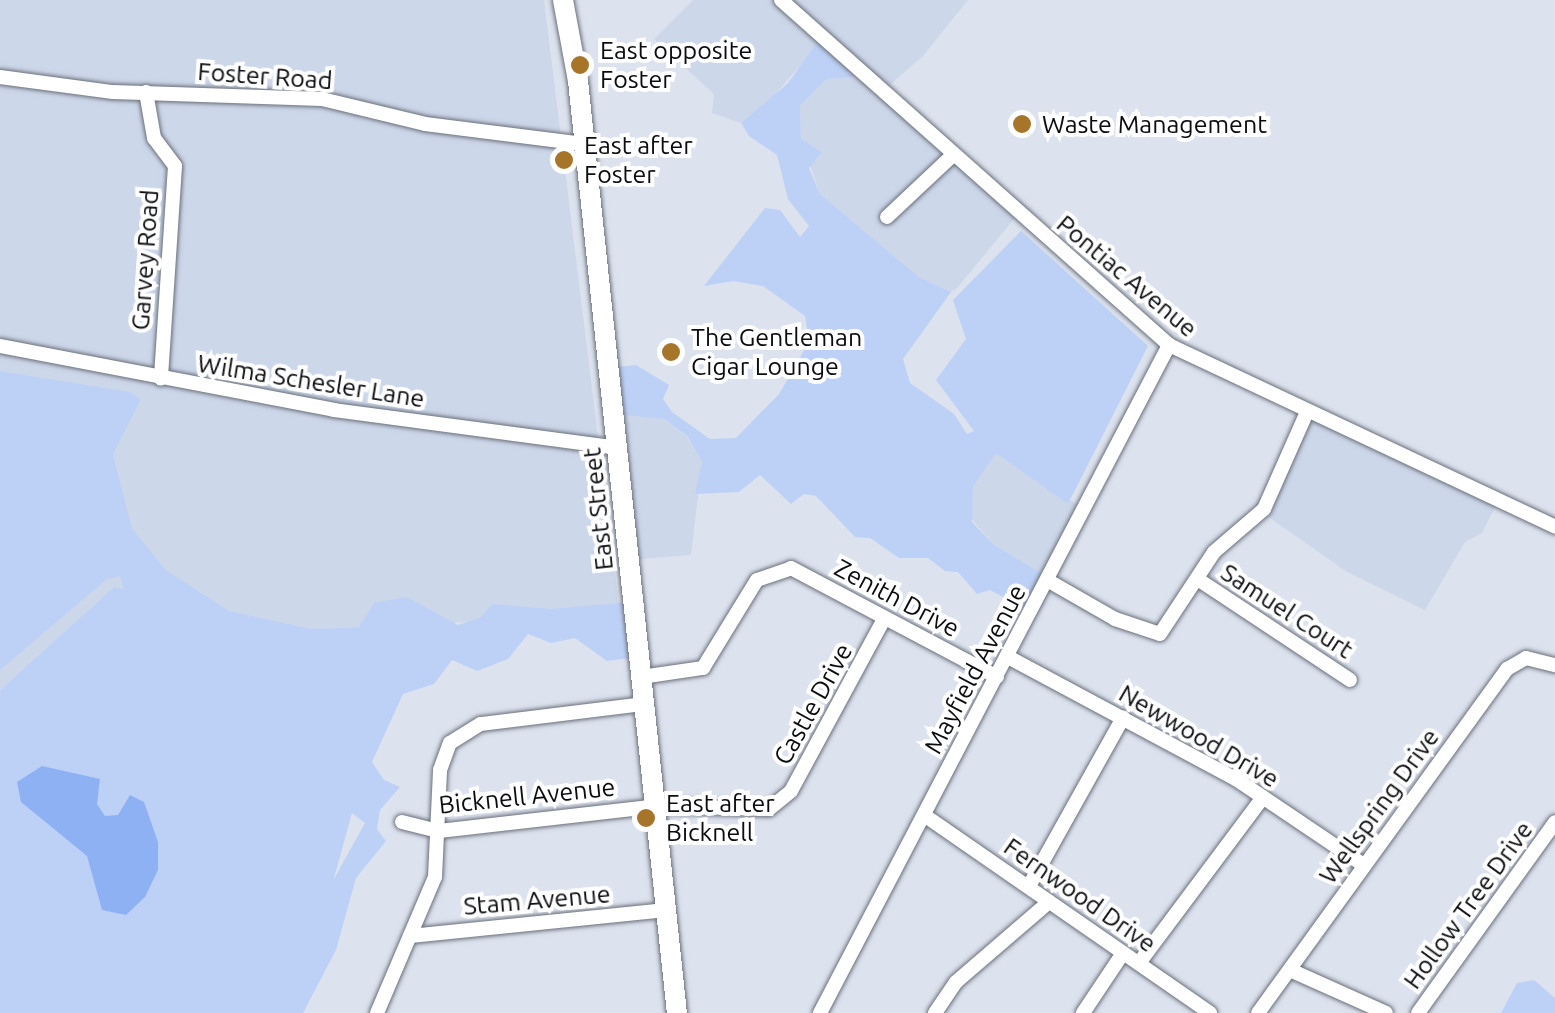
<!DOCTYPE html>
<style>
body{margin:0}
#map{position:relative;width:1555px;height:1013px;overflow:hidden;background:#dce2ee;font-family:Ubuntu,sans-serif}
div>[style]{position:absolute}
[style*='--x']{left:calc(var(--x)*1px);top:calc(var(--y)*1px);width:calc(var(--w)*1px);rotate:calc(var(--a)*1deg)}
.built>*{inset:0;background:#cdd7ea}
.green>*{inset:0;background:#bdd1f6}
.water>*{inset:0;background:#8eb1f4}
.roads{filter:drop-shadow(0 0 2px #6a707a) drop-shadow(0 0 2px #6a707a)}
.street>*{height:14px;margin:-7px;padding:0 7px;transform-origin:7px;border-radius:7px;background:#fff}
.secondary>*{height:20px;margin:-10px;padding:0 10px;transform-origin:10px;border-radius:10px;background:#fff}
.dots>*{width:28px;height:28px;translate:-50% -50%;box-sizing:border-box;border:5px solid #fff;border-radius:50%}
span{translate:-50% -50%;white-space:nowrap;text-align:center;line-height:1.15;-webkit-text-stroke:8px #fff;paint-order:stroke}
.poi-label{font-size:25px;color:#0a0c0f}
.left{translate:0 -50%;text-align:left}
.street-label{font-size:25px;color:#0a0c0f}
</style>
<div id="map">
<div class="built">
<i style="clip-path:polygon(0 0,544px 0,620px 615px,312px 629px,114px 587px,0 690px)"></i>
<i style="clip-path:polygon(693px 0,968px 0,923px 56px,884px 90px,1019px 213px,957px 288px,951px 292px,919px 277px,820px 194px,801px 139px,800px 106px,825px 79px,866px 76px,805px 60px,756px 116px,741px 123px,712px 113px,714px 94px,654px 39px)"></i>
<i style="clip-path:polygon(612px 414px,664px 419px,686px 436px,702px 462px,691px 555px,628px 560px)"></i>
<i style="clip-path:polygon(1310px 417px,1497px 503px,1482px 533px,1465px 542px,1425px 610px,1347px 572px,1267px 516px)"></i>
<i style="clip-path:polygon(997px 451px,1084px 509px,1044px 575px,993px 544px,970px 517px,973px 487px)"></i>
</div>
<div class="green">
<i style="clip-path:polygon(823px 34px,868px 76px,826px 79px,800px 106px,801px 139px,822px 152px,809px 168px,820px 194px,919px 277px,951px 292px,903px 359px,910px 383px,954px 414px,967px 434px,974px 431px,936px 380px,966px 339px,953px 300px,1021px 231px,1148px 346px,1068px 504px,996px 453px,973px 487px,972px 522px,993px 544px,1044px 575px,1030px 611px,990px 590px,977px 594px,958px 572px,945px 571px,928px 558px,899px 558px,870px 538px,855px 537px,816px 496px,804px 494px,791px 504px,760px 475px,739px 492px,695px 494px,702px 462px,687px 436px,664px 419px,612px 414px,609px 368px,636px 365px,669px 385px,663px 399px,672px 412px,710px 439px,736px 438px,779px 394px,801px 356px,809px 341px,805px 316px,763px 286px,733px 281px,704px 286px,765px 208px,780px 210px,800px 237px,809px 226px,788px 199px,777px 155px,749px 136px,741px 123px,788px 83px)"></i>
<i style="clip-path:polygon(evenodd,0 371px,129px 392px,141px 399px,113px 454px,132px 529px,167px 571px,229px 611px,312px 629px,359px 627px,374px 603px,407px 597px,458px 625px,480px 618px,492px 604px,551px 609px,631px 602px,637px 657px,607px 661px,575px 638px,551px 643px,528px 634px,508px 659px,477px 671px,452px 660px,434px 684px,403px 694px,372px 762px,384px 780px,400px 787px,380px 810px,377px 829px,386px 841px,356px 878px,336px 950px,303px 1013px,0 1013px,0 690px,114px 587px,124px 589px,120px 576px,107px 579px,0 670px,0 371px,352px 813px,365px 823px,334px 879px,334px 878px,352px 813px)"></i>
<i style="clip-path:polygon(1534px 980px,1555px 998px,1555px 1013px,1501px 1013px,1517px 983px)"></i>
</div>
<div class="water">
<i style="clip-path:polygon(42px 766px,100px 779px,97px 804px,105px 816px,118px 815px,130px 795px,144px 802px,158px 842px,158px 870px,145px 897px,126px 915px,102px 910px,87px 856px,21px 802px,17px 782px)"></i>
</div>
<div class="roads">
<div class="street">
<i style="--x:781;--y:0;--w:519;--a:41.64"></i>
<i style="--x:1169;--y:345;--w:427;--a:25.2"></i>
<i style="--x:0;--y:77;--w:114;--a:7.6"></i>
<i style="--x:113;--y:92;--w:209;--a:1.9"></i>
<i style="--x:322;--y:99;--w:106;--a:13.6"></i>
<i style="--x:425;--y:124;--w:160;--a:7.2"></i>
<i style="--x:146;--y:92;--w:47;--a:80.1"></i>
<i style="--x:154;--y:138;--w:35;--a:53"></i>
<i style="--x:175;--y:166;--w:213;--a:93.8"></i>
<i style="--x:887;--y:217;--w:91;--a:-43.2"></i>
<i style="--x:0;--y:346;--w:340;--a:10.8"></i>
<i style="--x:334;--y:410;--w:286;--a:7.6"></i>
<i style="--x:1047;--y:580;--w:78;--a:29.8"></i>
<i style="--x:1115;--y:619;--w:47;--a:18.4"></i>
<i style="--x:1160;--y:634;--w:98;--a:-56.6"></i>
<i style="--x:1214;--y:552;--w:66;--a:-40.7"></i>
<i style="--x:1264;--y:509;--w:104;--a:-66.1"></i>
<i style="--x:1199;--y:580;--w:181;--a:33.5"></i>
<i style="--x:1008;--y:657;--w:259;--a:28.2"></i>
<i style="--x:1236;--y:779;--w:152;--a:34"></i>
<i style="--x:641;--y:677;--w:63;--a:-8.3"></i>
<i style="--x:703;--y:668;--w:103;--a:-58.5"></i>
<i style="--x:757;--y:580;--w:36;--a:-19"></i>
<i style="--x:791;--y:568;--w:233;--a:27.9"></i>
<i style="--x:924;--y:815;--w:348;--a:34.7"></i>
<i style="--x:402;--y:822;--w:38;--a:14"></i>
<i style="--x:439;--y:831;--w:219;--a:-6.5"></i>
<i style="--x:657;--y:806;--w:112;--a:1.5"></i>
<i style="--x:769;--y:809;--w:28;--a:-39"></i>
<i style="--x:791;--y:791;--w:196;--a:-61.6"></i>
<i style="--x:1029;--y:886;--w:193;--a:-60.8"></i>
<i style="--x:410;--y:936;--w:258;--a:-5.8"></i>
<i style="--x:1139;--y:963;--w:207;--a:-53.2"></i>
<i style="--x:1290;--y:970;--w:105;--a:24.1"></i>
<i style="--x:377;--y:1013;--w:148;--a:-66.9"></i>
<i style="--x:435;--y:877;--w:107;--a:-87.3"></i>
<i style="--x:440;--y:770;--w:29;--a:-70"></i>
<i style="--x:450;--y:743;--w:36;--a:-32"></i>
<i style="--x:481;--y:724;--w:164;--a:-7"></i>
<i style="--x:820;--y:1013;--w:754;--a:-62.41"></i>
<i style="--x:935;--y:1013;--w:37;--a:-56"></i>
<i style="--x:956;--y:982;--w:123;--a:-40.7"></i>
<i style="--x:1083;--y:1013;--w:72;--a:-56.3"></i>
<i style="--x:1258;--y:1013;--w:425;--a:-54.1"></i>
<i style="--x:1507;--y:669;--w:22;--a:-30"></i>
<i style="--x:1526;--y:658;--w:30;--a:14"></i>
<i style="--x:1418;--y:1013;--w:235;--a:-54.3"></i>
</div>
<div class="secondary">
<i style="--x:563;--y:0;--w:82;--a:79.5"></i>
<i style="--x:578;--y:81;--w:937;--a:83.94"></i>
</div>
</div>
<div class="dots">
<i style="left:580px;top:65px;background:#a6752a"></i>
<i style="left:1022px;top:124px;background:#a6752a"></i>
<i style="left:564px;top:160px;background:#a6752a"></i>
<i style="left:671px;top:352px;background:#a6752a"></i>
<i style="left:646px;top:818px;background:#a6752a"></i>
</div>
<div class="poi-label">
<span class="left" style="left:600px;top:65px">East opposite<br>Foster</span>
<span class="left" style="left:1042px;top:124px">Waste Management</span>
<span class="left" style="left:584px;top:160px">East after<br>Foster</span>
<span class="left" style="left:691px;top:352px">The Gentleman<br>Cigar Lounge</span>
<span class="left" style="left:666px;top:818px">East after<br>Bicknell</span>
</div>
<div class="street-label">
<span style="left:265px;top:76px;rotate:4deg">Foster Road</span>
<span style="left:145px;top:260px;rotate:-86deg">Garvey Road</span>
<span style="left:1127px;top:276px;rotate:40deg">Pontiac Avenue</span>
<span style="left:311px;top:381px;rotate:9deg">Wilma Schesler Lane</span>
<span style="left:598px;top:509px;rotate:-96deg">East Street</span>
<span style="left:897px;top:598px;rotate:28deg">Zenith Drive</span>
<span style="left:1287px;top:611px;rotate:33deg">Samuel Court</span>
<span style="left:975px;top:669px;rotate:-62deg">Mayfield Avenue</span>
<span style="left:813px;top:704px;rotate:-61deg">Castle Drive</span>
<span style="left:1199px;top:736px;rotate:30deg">Newwood Drive</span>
<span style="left:527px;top:796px;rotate:-6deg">Bicknell Avenue</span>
<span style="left:1379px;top:806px;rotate:-54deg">Wellspring Drive</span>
<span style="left:1080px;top:895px;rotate:35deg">Fernwood Drive</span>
<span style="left:537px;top:900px;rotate:-5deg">Stam Avenue</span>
<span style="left:1468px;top:905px;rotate:-54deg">Hollow Tree Drive</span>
</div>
</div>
